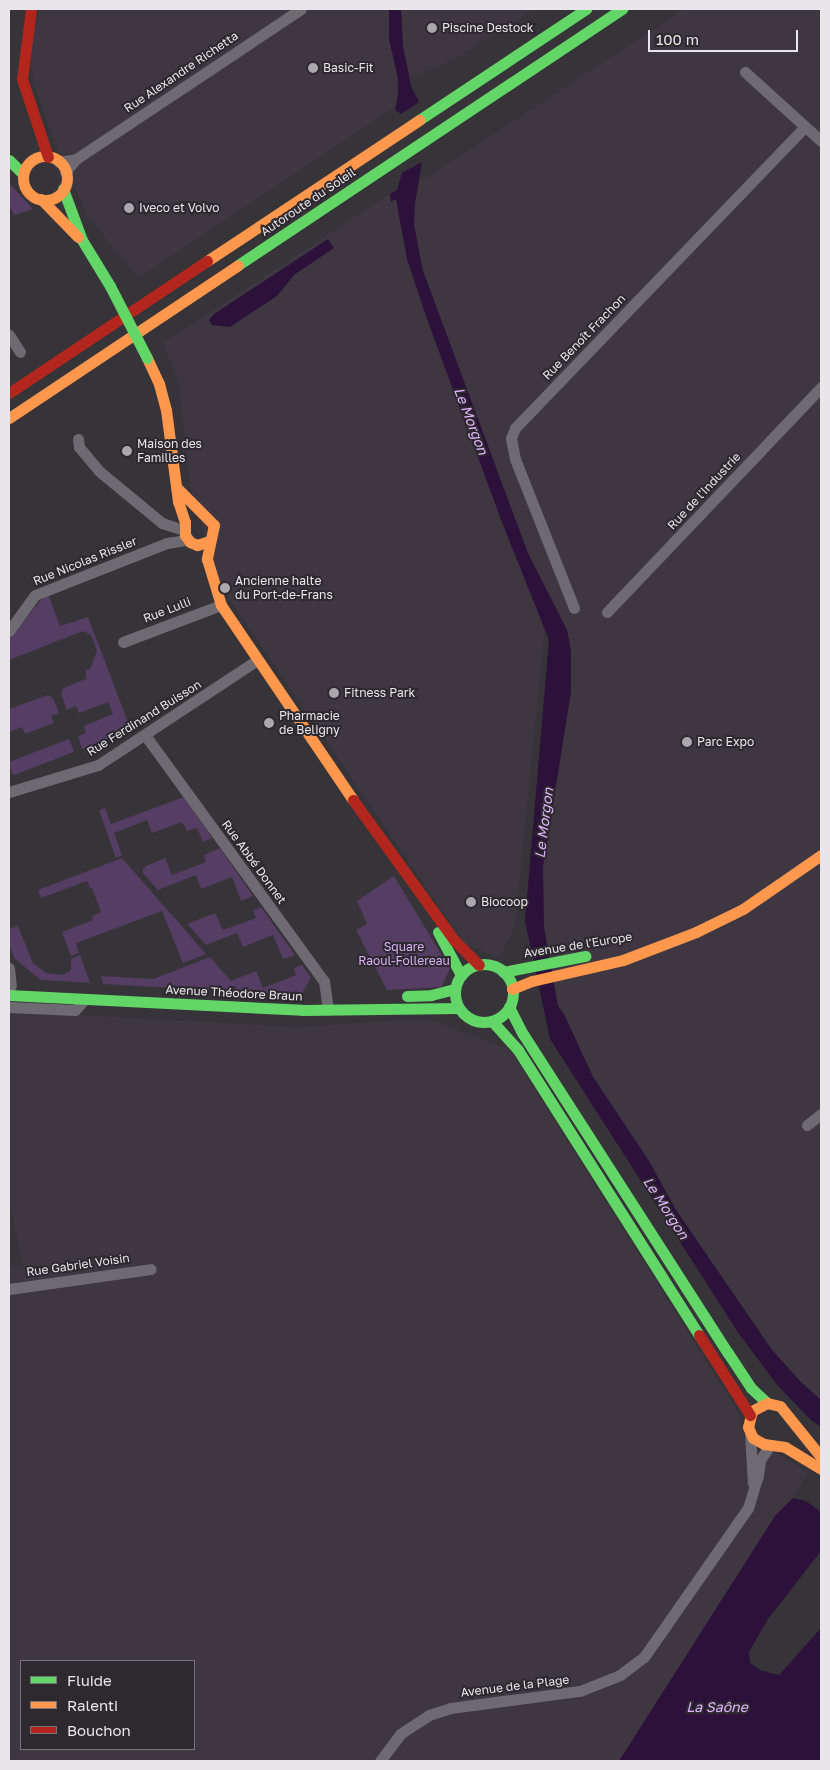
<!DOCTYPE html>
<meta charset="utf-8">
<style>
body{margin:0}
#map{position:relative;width:830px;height:1770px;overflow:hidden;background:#363438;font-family:"Golos Text",sans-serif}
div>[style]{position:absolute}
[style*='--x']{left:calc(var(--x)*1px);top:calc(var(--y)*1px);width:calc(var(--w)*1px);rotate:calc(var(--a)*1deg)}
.built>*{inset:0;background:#3e3742}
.green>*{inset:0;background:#553d64;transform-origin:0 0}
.water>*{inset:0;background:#2c123a}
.street>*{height:11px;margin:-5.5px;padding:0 5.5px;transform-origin:5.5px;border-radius:5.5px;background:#6e6a71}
.fast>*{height:11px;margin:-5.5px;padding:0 5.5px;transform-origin:5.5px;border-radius:5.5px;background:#63d668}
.fast>.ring{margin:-5.5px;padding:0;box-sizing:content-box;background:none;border:11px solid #63d668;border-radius:50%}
.slow>*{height:11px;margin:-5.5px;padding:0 5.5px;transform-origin:5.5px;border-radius:5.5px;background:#ff974d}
.slow>.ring{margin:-5.5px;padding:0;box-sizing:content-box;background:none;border:11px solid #ff974d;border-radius:50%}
.jam>*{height:11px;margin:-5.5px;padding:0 5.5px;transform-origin:5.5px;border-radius:5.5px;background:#b3261e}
.fast-bridge>*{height:11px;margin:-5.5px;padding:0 5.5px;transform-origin:5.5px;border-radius:5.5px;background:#63d668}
.dots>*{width:14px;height:14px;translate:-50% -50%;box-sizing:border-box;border:2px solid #2d292f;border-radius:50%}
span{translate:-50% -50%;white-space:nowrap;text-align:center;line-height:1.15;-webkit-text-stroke:4px #2d292f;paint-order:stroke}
.poi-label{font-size:12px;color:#e9e6ea}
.left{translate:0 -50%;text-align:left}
.street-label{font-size:12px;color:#e9e6ea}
.park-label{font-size:12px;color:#ddaff9}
.water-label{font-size:14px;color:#e2b4ff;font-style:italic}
.frame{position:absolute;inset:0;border:10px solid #e9e6ea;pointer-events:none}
.legend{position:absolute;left:20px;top:1660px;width:175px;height:90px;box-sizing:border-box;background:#2d292f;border:1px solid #78757a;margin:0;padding:6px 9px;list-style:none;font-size:15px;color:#e9e6ea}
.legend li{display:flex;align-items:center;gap:10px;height:25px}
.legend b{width:25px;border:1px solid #78757a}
.scale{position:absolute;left:648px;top:30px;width:150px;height:22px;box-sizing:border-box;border:2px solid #e9e6ea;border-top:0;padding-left:6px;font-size:15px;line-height:18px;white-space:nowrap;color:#e9e6ea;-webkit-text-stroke:4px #2d292f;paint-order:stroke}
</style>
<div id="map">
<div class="built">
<i style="clip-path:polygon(39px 9px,389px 9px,389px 39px,397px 69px,398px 98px,396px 106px,138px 278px,88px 216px,55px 143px,34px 84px,30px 51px)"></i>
<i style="clip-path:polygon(401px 9px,533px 9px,455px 59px,410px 78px,403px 46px)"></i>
<i style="clip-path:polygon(685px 9px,821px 9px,821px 1400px,801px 1382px,772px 1350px,676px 1210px,649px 1161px,593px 1076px,564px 1014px,558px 1006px,544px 927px,543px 867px,571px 692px,567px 630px,528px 553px,472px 405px,423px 271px,414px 225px,415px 203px,420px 179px,426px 178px)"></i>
<i style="clip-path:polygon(390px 194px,391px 202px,396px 199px,407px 259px,427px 319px,503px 525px,545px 625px,515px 925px,499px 958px,465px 944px,230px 600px,218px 578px,190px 487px,179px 382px,163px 343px)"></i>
<i style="clip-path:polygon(evenodd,9px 1011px,296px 1027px,427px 1019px,509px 1049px,738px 1412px,745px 1442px,754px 1450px,779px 1454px,808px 1472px,793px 1498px,775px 1516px,619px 1761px,9px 1761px,9px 1268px,23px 1265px,9px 1198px,9px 1011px,21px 1661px,194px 1661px,194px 1749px,21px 1749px,21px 1661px)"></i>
</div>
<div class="green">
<i style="clip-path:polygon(9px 183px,33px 209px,14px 215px,9px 205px)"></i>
<i style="clip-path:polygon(48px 594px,60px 626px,88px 617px,131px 730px,82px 749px,78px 736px,86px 733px,84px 726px,113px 714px,108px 702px,79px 713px,76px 706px,67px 710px,62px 696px,62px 690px,66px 687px,86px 679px,86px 670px,90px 669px,97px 651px,91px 635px,83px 631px,9px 660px,9px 640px,44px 596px)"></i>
<i style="clip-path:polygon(48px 695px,53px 698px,59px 713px,51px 716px,54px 723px,25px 734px,22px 727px,9px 732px,9px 709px)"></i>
<i style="left:69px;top:739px;width:14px;height:65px;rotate:69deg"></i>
<i style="clip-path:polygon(184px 797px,212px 838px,203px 842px,197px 828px,187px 831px,182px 822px,152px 833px,147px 820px,114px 833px,122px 855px,116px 858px,99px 810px,105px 808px,111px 824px)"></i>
<i style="clip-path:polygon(220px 848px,253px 896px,241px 901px,232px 877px,201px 889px,196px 875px,158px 890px,143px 873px,143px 869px,146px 866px,165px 858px,172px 875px,206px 862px,204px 855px)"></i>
<i style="clip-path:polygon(122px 858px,206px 954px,183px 963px,162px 911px,76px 943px,79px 953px,71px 956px,62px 932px,93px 920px,92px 916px,101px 912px,92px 888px,90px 888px,87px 881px,41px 898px,38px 890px)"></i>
<i style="clip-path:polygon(394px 876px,450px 969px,441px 987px,387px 990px,356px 930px,367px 924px,357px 901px)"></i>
<i style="clip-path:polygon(261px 907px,295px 955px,283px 959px,273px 935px,243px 947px,237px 933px,206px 945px,187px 924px,215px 913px,223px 930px,256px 918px,253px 910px)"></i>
<i style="clip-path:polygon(18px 926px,33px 963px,46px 973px,63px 975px,71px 970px,71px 959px,80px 955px,90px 983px,41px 980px,14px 958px,9px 944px,9px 929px)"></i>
<i style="clip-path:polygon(210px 957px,231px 981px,256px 971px,263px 988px,296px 975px,294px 968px,302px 965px,311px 978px,301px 995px,103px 984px,101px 976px,153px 979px)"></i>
</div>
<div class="water">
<i style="clip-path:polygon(389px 9px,401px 9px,403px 46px,411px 86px,419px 102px,401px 114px,395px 110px,398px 94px,398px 79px,389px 39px)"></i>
<i style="clip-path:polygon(422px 162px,415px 203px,414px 225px,423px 271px,528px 553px,567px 630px,571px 651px,571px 692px,543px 867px,544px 927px,558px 1006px,564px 1014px,593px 1077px,649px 1161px,676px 1210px,772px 1350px,801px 1382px,821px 1400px,821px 1427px,812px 1421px,778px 1386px,739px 1334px,550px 1039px,525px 921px,549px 640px,503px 525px,427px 319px,407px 259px,396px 199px,391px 202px,390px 194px,397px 190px,402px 173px)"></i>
<i style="clip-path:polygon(328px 239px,334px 248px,294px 275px,277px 296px,230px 327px,212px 325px,209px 320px,214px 314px)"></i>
<i style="clip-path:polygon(793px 1498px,806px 1501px,821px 1512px,821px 1551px,768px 1619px,749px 1652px,750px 1663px,760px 1670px,779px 1675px,821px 1628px,821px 1761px,619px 1761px,775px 1516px)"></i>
</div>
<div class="street">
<i style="--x:745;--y:72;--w:103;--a:42.2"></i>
<i style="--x:59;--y:162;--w:17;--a:-10"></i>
<i style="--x:65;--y:172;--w:17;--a:-50"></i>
<i style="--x:76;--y:159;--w:270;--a:-33.7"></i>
<i style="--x:9;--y:335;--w:20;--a:57"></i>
<i style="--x:78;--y:439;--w:8;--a:83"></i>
<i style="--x:79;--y:447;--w:31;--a:50"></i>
<i style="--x:99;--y:471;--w:82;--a:39.5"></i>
<i style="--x:162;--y:523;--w:23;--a:18"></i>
<i style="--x:574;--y:608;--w:160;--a:-111.6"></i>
<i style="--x:515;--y:459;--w:21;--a:-101"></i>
<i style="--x:511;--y:438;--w:11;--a:-68"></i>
<i style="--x:515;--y:428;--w:418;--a:-46.1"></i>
<i style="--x:607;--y:612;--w:311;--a:-46.4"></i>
<i style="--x:9;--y:631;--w:44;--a:-54.2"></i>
<i style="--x:35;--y:595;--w:142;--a:-21.5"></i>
<i style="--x:167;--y:543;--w:20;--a:-9"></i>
<i style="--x:123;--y:642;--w:105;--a:-20.7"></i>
<i style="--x:145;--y:735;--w:304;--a:54"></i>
<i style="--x:324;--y:981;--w:29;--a:82"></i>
<i style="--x:9;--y:792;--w:93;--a:-16.9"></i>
<i style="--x:98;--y:765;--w:191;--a:-33.4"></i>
<i style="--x:9;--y:968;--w:18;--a:84"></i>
<i style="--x:9;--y:1007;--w:66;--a:2.6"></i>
<i style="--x:75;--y:1010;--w:13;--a:-48"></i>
<i style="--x:807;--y:1125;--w:18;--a:-38"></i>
<i style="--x:9;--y:1289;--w:143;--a:-8"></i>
<i style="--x:750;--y:1433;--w:50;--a:86.6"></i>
<i style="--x:380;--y:1761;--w:34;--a:-53"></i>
<i style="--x:400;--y:1734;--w:35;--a:-33"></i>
<i style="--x:429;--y:1715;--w:22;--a:-18"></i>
<i style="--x:450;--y:1708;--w:131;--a:-7.5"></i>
<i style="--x:580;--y:1691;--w:43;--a:-21.8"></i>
<i style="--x:620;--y:1675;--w:30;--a:-37"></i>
<i style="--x:644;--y:1657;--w:182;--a:-55.1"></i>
<i style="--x:748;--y:1508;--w:34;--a:-73"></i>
<i style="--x:758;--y:1476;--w:16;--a:-83"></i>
<i style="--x:760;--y:1460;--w:18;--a:-56"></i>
</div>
<div class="fast">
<i style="--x:419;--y:120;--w:201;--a:-33.6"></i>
<i style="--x:9;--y:160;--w:20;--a:45"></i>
<i style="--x:63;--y:189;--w:54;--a:69.6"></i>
<i style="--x:82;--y:240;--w:54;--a:58.7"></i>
<i style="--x:238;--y:265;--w:462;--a:-33.7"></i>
<i style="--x:438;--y:932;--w:49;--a:61.9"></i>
<i class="ring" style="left:455px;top:964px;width:47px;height:47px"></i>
<i style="--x:503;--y:972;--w:84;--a:-11"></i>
<i style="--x:9;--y:995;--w:293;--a:2.9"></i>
<i style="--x:302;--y:1010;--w:157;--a:-0.7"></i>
<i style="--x:407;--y:996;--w:24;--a:-2"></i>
<i style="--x:431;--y:995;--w:25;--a:-14"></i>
<i style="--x:509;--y:1007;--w:30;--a:63"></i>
<i style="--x:523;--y:1034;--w:379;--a:57.3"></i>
<i style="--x:728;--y:1353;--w:42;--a:56.7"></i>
<i style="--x:751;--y:1388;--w:22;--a:43"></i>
<i style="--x:492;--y:1021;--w:39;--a:48"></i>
<i style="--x:518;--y:1050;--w:338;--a:57.6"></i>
</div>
<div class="slow">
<i class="ring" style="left:23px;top:156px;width:33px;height:33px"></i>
<i style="--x:41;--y:199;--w:53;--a:45.8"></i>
<i style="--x:207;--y:261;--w:255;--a:-33.6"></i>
<i style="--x:147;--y:358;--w:29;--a:65"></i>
<i style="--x:159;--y:384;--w:27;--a:75"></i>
<i style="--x:166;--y:410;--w:92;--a:82.5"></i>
<i style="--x:178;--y:501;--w:22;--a:72"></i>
<i style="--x:185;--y:522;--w:13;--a:90"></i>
<i style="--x:185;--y:535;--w:9;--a:54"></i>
<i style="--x:190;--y:542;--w:8;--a:23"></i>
<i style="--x:197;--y:545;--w:13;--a:-18"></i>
<i style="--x:9;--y:418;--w:275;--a:-33.7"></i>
<i style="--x:177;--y:488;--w:52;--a:45"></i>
<i style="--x:214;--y:525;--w:35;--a:102"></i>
<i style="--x:207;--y:559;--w:48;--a:73.1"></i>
<i style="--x:221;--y:605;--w:235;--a:55.9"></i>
<i style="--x:512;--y:989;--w:22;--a:-22"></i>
<i style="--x:532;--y:981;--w:93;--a:-13"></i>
<i style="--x:623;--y:960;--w:78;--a:-21"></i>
<i style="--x:696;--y:932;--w:52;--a:-26.1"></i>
<i style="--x:743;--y:909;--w:95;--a:-34.7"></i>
<i style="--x:821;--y:1457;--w:65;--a:-128.8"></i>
<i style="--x:780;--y:1406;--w:13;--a:-167"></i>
<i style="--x:767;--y:1403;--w:17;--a:152"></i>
<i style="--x:752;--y:1411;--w:16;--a:104"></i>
<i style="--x:748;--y:1427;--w:12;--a:66"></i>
<i style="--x:753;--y:1438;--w:13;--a:29"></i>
<i style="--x:764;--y:1444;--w:21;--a:8"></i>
<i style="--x:785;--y:1447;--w:42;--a:31.4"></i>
</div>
<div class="jam">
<i style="--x:31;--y:9;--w:71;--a:97.3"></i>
<i style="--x:22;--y:79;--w:82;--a:71.6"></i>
<i style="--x:9;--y:393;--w:238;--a:-33.7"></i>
<i style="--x:353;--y:800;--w:173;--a:54.2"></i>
<i style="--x:454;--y:940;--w:35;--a:45"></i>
<i style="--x:699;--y:1335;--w:95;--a:57.5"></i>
</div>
<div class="fast-bridge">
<i style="--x:110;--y:286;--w:81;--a:62.8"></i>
</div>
<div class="dots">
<i style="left:432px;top:28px;background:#aaa8ac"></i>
<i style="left:313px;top:68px;background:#aaa8ac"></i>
<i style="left:129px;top:208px;background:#aaa8ac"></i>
<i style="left:127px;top:451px;background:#aaa8ac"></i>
<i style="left:225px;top:588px;background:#aaa8ac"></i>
<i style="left:334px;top:693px;background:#aaa8ac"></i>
<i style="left:269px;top:723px;background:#aaa8ac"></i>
<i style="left:687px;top:742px;background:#aaa8ac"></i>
<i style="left:471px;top:902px;background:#aaa8ac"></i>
</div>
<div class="poi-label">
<span class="left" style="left:442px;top:28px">Piscine Destock</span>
<span class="left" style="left:323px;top:68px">Basic-Fit</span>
<span class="left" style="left:139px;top:208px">Iveco et Volvo</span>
<span class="left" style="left:137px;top:451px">Maison des<br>Familles</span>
<span class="left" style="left:235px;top:588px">Ancienne halte<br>du Port-de-Frans</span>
<span class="left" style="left:344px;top:693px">Fitness Park</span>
<span class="left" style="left:279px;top:723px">Pharmacie<br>de Beligny</span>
<span class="left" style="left:697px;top:742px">Parc Expo</span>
<span class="left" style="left:481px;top:902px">Biocoop</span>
</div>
<div class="street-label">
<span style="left:181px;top:72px;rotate:-34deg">Rue Alexandre Richetta</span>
<span style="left:308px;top:202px;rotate:-34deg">Autoroute du Soleil</span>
<span style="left:584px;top:337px;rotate:-46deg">Rue Benoît Frachon</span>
<span style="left:704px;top:491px;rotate:-47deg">Rue de l'Industrie</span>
<span style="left:85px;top:561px;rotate:-22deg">Rue Nicolas Rissler</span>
<span style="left:167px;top:610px;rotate:-21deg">Rue Lulli</span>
<span style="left:144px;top:718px;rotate:-32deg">Rue Ferdinand Buisson</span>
<span style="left:254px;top:862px;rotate:54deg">Rue Abbé Donnet</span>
<span style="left:578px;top:945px;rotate:-9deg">Avenue de l'Europe</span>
<span style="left:234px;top:993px;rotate:3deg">Avenue Théodore Braun</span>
<span style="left:78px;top:1265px;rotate:-8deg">Rue Gabriel Voisin</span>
<span style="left:515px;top:1686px;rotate:-7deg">Avenue de la Plage</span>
</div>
<div class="park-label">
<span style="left:404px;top:954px">Square<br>Raoul-Follereau</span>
</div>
<div class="water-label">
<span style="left:471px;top:421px;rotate:69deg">Le Morgon</span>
<span style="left:544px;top:823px;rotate:-83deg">Le Morgon</span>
<span style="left:666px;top:1208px;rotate:57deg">Le Morgon</span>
<span style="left:717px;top:1707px">La Saône</span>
</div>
<div class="frame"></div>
<ul class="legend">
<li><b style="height:6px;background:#63d668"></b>Fluide</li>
<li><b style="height:6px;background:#ff974d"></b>Ralenti</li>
<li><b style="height:6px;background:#b3261e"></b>Bouchon</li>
</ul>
<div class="scale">100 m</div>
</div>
